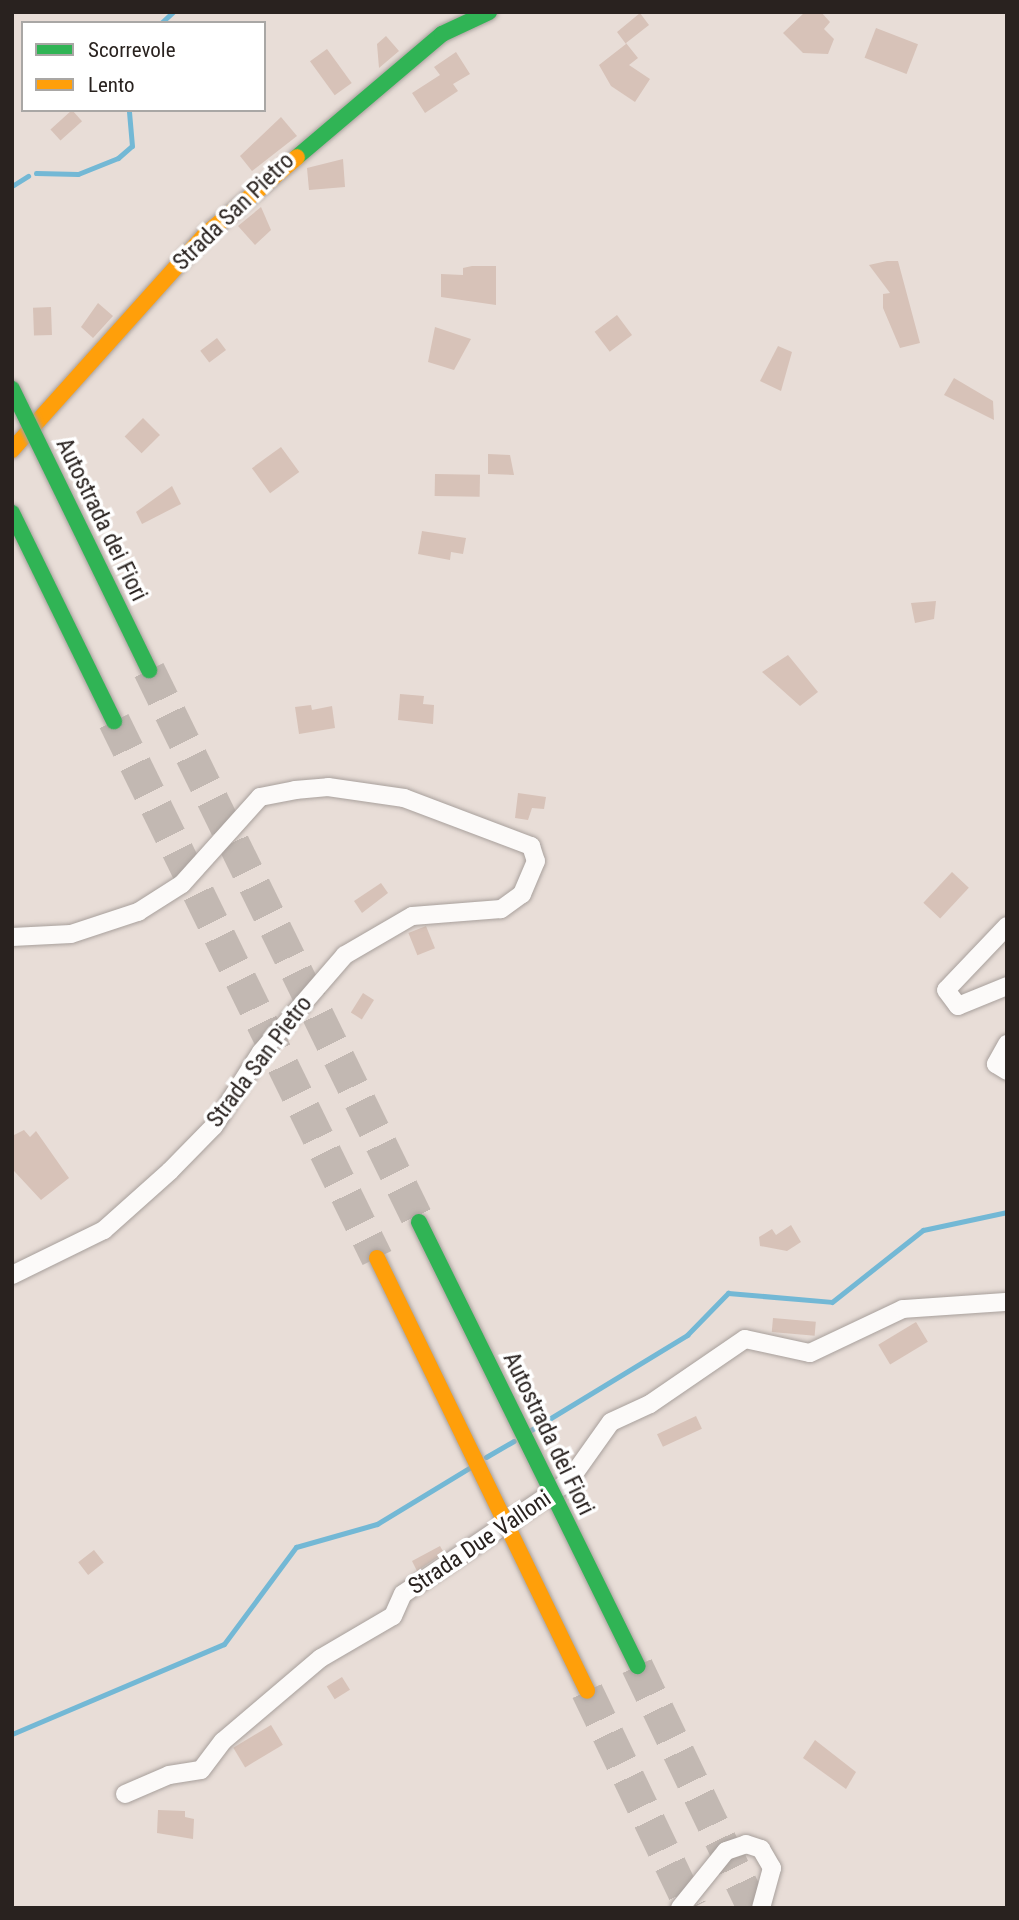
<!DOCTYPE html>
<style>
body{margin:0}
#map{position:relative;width:1019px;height:1920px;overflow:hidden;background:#e8ddd7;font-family:"Roboto Condensed",sans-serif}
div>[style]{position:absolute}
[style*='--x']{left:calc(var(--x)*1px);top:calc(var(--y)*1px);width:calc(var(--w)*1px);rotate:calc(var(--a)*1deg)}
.stream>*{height:5px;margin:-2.5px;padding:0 2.5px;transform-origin:2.5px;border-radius:2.5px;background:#73b8d5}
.building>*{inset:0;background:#d7c2b8;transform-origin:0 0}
.highway-tunnel>*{height:32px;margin-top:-16px;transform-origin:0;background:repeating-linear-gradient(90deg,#c2b8b2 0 32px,transparent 0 48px)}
.roads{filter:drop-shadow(0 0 2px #a8a09c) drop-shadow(0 0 2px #a8a09c)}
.street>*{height:18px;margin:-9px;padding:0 9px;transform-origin:9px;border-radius:9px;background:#fcfaf9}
.fast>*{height:16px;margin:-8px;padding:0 8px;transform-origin:8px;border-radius:8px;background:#30b455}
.slow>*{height:16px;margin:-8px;padding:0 8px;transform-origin:8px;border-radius:8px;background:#ff9f0a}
.bridges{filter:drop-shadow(0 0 2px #a8a09c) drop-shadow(0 0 2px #a8a09c)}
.fast-bridge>*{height:16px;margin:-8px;padding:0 8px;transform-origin:8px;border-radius:8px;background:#30b455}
.slow-bridge>*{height:16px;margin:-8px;padding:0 8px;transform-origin:8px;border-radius:8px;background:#ff9f0a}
span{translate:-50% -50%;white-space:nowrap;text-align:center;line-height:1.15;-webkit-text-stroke:7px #fff;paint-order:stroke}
.street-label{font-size:23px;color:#29221f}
.frame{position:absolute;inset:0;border:14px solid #29221f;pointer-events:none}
.legend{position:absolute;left:21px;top:21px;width:245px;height:91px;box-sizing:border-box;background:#fff;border:2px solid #a9a7a5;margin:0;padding:9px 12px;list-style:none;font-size:21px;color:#29221f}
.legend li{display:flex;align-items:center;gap:14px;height:35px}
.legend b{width:35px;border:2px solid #a9a7a5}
</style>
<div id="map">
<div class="stream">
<i style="--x:161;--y:23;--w:16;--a:-43"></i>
<i style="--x:36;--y:173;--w:42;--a:1.4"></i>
<i style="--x:78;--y:174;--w:43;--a:-21.8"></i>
<i style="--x:118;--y:158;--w:18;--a:-41"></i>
<i style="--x:132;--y:146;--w:36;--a:-95"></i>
<i style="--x:12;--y:186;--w:19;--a:-32"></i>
<i style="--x:531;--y:1430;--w:183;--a:-31.3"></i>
<i style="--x:687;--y:1335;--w:59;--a:-45.7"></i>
<i style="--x:728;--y:1293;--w:104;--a:4.9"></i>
<i style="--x:832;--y:1302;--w:116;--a:-38.4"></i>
<i style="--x:923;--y:1230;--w:86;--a:-12.1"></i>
<i style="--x:486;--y:1457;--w:32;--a:-30"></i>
<i style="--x:12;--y:1734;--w:230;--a:-23"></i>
<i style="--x:224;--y:1644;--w:121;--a:-53.4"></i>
<i style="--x:296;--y:1547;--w:84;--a:-15.9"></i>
<i style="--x:377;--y:1524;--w:108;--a:-31.3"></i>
</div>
<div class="building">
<i style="clip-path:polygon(805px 12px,821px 12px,830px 22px,824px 29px,834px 39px,828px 54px,803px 53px,783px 33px)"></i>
<i style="clip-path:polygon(640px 13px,649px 25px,626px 43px,638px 58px,629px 65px,650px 79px,635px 102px,611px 86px,599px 65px,626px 44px,617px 32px)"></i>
<i style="left:876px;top:28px;width:45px;height:32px;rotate:21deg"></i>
<i style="clip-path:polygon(386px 36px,399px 51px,379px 68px,377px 44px)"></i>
<i style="left:327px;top:49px;width:42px;height:21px;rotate:54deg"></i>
<i style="clip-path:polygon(456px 52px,470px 74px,453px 84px,458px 91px,425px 113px,412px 93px,440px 75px,434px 67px)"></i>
<i style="left:72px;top:110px;width:15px;height:29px;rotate:48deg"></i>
<i style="clip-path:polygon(281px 117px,297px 136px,252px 171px,240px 156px)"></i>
<i style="clip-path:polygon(343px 159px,345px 187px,309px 190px,307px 168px)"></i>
<i style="clip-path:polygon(261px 207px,271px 230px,255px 245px,238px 226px)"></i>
<i style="clip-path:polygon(887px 261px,898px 261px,920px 343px,900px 348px,883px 308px,883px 294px,890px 293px,869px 265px)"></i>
<i style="clip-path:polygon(472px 266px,496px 266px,496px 305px,441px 297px,441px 274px,463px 275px,463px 268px)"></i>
<i style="clip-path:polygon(98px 303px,113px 316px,93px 338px,81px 327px)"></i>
<i style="left:51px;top:307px;width:28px;height:18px;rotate:88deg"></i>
<i style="left:617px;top:315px;width:25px;height:28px;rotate:53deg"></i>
<i style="clip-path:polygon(435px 327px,471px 339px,454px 370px,428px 362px)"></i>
<i style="left:217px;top:338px;width:15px;height:21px;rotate:53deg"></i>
<i style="clip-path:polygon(778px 346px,792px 352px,781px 391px,760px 381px)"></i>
<i style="clip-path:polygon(954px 378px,993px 401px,994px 420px,944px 395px)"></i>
<i style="left:143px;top:418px;width:24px;height:26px;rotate:45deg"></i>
<i style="left:281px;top:447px;width:31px;height:36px;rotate:54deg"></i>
<i style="clip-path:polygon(488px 454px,510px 455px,514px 475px,488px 474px)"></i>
<i style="left:435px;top:474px;width:45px;height:22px;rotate:1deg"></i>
<i style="clip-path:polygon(172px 486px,181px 504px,142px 524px,136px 512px)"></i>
<i style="clip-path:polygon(422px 531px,466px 538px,463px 554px,451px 552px,450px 560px,418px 554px)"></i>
<i style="clip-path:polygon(936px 601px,934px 619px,915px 623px,911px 603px)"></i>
<i style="clip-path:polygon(788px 655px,818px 692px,800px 706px,762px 672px)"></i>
<i style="clip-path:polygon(400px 694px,424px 696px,423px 704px,434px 705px,433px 724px,398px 720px)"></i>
<i style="clip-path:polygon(311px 705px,312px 710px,332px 706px,335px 728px,299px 734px,295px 707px)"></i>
<i style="clip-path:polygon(518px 793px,546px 797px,544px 809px,532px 808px,528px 820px,515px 818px)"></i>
<i style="left:952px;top:872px;width:23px;height:42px;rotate:43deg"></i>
<i style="clip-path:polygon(381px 883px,388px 893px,362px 913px,354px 901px)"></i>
<i style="left:426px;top:926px;width:24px;height:19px;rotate:68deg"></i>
<i style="left:363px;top:993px;width:13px;height:23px;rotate:32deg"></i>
<i style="clip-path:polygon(24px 1130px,30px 1137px,36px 1131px,69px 1178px,41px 1200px,14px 1171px,12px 1136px)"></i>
<i style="clip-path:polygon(791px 1225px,801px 1242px,787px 1251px,760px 1246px,759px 1237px,772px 1229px,776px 1235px)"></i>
<i style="left:773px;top:1318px;width:43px;height:14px;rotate:5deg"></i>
<i style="left:916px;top:1322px;width:23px;height:44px;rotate:59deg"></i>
<i style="left:696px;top:1416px;width:14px;height:43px;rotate:65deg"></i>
<i style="clip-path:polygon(440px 1546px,444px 1553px,417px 1571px,412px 1561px)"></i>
<i style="left:94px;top:1550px;width:16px;height:20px;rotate:52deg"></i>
<i style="left:342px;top:1677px;width:15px;height:18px;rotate:58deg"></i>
<i style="left:271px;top:1725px;width:23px;height:44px;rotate:59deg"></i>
<i style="clip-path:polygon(815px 1740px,856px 1772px,846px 1789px,803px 1758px)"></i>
<i style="clip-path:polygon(158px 1810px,185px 1811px,185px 1817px,194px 1819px,193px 1839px,157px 1833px)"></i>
</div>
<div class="highway-tunnel">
<i style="--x:149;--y:670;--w:614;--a:63.94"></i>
<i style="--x:114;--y:721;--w:598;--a:63.91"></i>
<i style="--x:637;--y:1666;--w:268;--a:64.4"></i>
<i style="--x:587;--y:1691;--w:241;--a:64.4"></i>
</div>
<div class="roads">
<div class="street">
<i style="--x:1007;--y:926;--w:88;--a:133.6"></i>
<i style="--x:946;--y:990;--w:20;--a:53"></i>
<i style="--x:958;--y:1006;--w:53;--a:-22.2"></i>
<i style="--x:12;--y:937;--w:59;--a:-2.9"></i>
<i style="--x:71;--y:934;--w:71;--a:-18.2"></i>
<i style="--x:138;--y:912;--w:52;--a:-32.5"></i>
<i style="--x:182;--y:884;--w:117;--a:-48.1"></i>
<i style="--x:260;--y:797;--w:36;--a:-11"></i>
<i style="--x:295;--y:790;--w:33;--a:-5"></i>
<i style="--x:328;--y:787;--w:77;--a:8.2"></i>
<i style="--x:404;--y:798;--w:136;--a:20.7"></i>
<i style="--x:531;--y:846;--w:16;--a:72"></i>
<i style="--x:536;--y:861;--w:36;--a:113"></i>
<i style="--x:522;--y:894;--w:26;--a:144"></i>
<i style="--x:501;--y:909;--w:89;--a:175.5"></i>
<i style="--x:412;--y:916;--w:78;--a:149.8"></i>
<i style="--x:345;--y:955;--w:128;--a:130.9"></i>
<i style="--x:261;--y:1052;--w:88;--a:122.4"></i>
<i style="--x:214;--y:1126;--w:63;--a:134.4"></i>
<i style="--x:170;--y:1171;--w:89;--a:138.2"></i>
<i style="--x:104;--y:1230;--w:102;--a:153.9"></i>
<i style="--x:1007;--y:1044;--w:23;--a:119"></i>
<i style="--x:996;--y:1064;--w:13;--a:32"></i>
<i style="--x:125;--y:1794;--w:48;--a:-23.4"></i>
<i style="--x:169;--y:1775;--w:32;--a:-9"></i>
<i style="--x:201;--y:1770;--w:36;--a:-53"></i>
<i style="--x:223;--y:1741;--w:128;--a:-40.3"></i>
<i style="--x:321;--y:1658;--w:83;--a:-30.3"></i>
<i style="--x:393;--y:1616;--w:24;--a:-66"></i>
<i style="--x:403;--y:1594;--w:201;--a:-34.2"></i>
<i style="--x:569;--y:1481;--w:72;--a:-54.6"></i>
<i style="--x:611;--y:1422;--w:43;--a:-24.8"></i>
<i style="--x:650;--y:1404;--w:115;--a:-34.4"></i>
<i style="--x:745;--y:1339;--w:66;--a:12.2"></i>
<i style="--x:810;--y:1353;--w:103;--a:-25.3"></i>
<i style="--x:903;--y:1309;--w:104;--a:-3.9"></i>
<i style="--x:680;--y:1908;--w:73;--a:-51.1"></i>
<i style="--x:726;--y:1851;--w:21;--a:-19"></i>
<i style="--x:746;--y:1844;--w:16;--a:18"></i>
<i style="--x:761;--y:1849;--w:22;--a:60"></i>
<i style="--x:772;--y:1868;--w:41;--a:105.4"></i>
</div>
<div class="fast">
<i style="--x:297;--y:157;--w:190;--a:-40.3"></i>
<i style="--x:442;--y:34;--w:52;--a:-25.1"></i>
<i style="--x:12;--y:513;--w:232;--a:63.9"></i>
</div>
<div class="slow">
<i style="--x:12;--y:450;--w:290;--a:-48.1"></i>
<i style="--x:206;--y:234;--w:119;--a:-40.2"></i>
</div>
</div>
<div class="bridges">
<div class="fast-bridge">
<i style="--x:12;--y:389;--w:313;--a:64"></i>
<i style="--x:419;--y:1222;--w:495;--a:63.8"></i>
</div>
<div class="slow-bridge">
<i style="--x:377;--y:1258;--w:481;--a:64.1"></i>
</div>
</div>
<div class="street-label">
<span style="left:234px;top:212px;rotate:-44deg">Strada San Pietro</span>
<span style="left:101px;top:520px;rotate:64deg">Autostrada dei Fiori</span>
<span style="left:260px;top:1062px;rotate:-53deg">Strada San Pietro</span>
<span style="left:548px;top:1434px;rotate:64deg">Autostrada dei Fiori</span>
<span style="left:480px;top:1543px;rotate:-34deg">Strada Due Valloni</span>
</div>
<div class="frame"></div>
<ul class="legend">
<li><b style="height:9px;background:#30b455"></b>Scorrevole</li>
<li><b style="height:9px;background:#ff9f0a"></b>Lento</li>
</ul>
</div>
